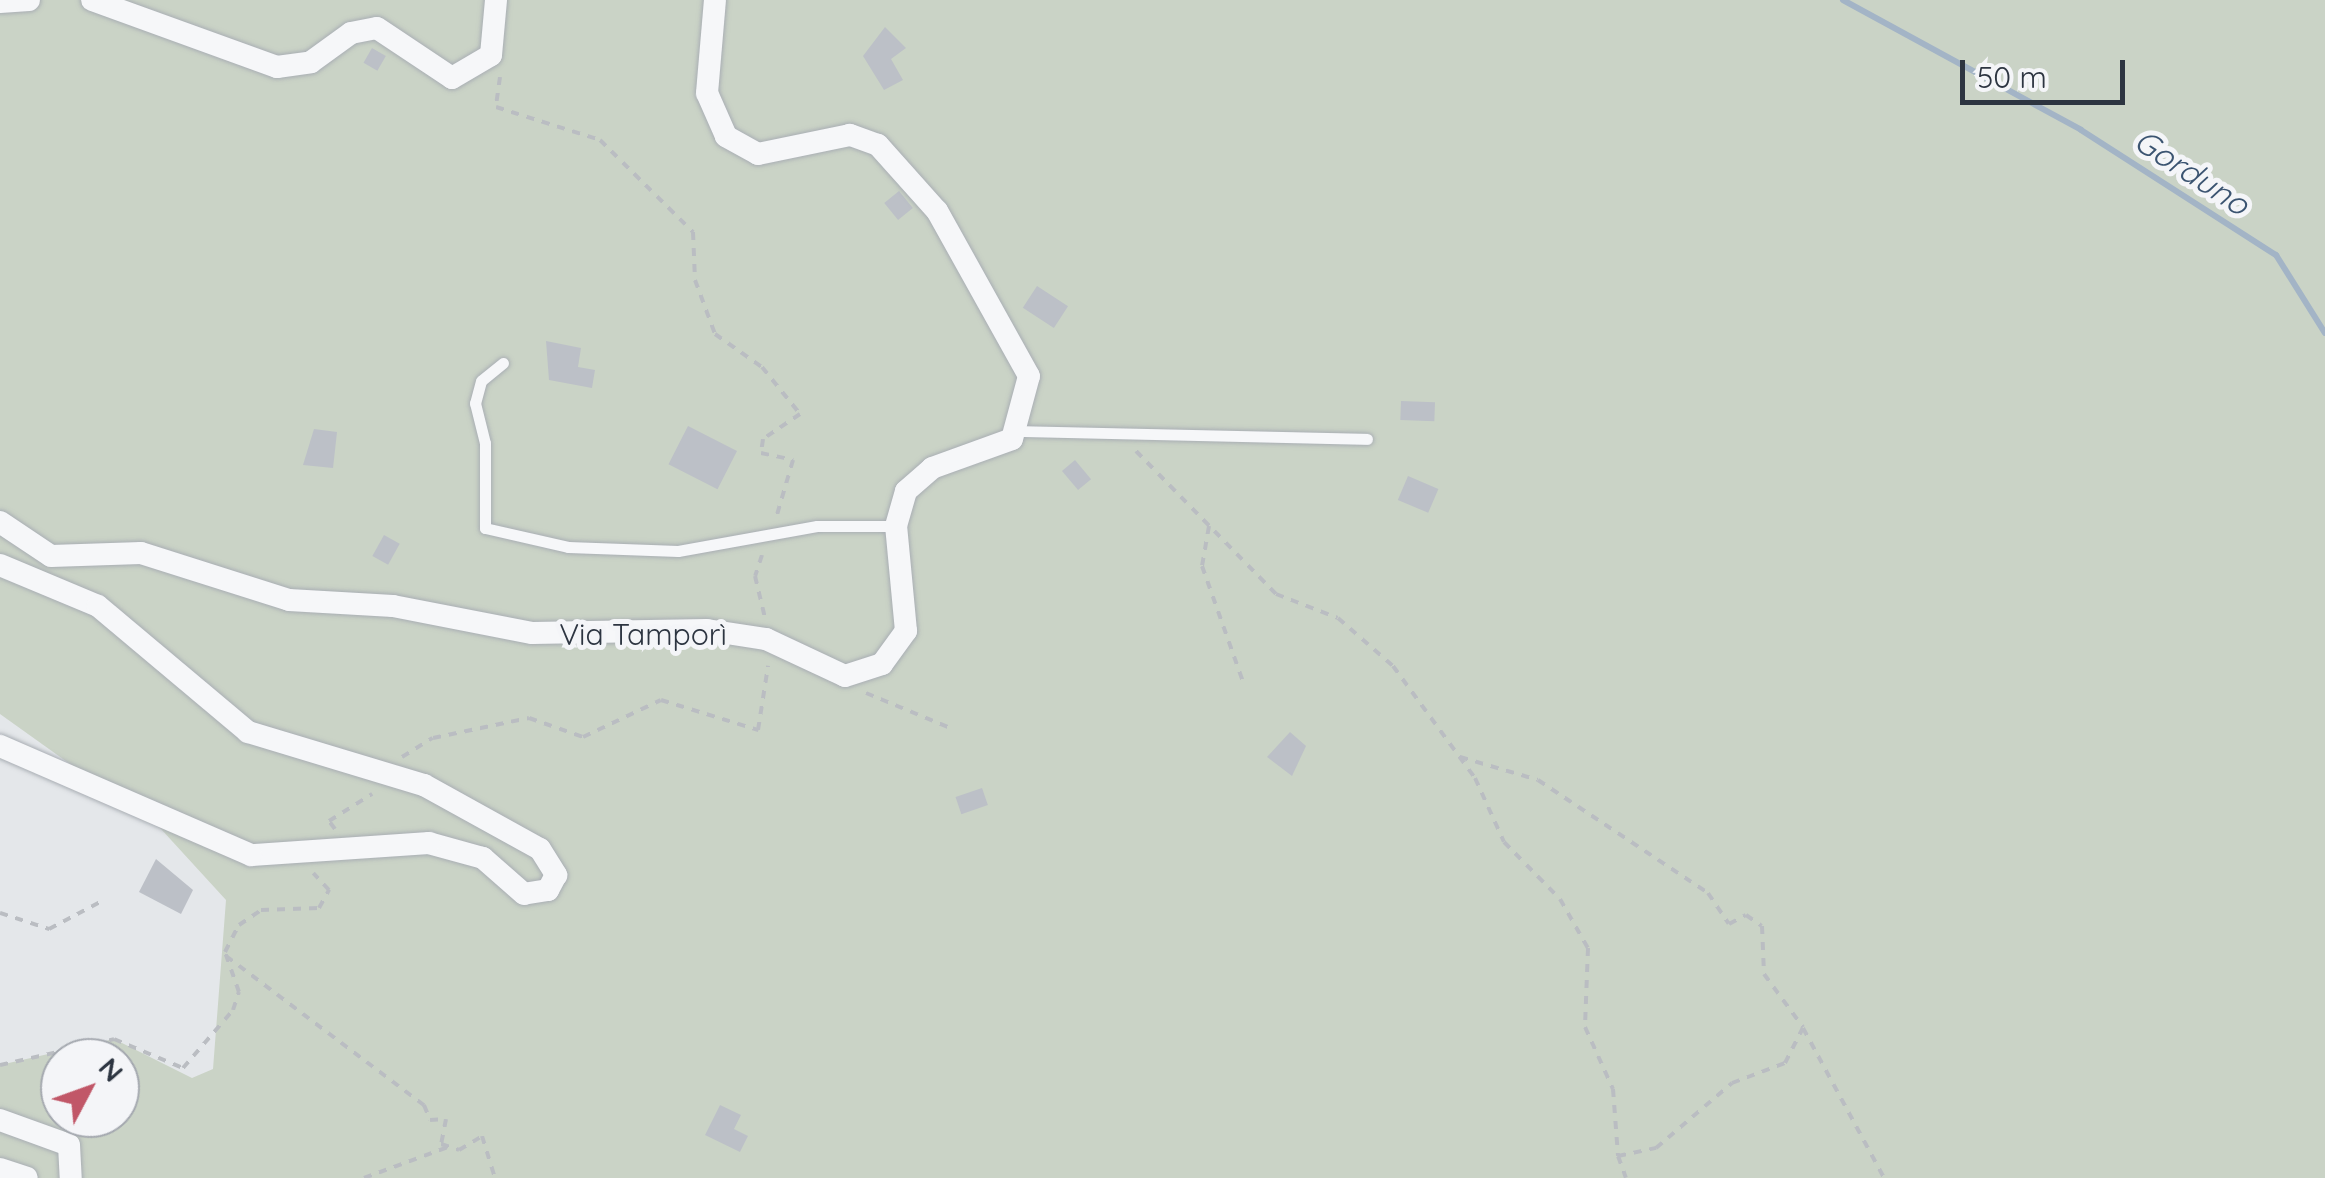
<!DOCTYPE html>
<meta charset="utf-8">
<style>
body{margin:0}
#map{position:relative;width:2325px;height:1178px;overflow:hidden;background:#e4e7ea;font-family:Quicksand,sans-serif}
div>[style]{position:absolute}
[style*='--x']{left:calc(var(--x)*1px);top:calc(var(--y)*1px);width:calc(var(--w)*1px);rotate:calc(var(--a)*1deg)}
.green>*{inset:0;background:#cad3c6}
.stream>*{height:6px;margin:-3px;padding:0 3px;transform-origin:3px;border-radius:3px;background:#a3b4c6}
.building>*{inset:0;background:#bcc0c7;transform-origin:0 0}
.path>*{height:4px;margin-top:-2px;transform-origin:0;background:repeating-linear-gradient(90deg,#babdc2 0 8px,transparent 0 16px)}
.roads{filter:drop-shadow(0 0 2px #a9aeb4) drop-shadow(0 0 2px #a9aeb4)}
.lane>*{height:11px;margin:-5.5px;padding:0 5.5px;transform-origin:5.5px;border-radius:5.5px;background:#f6f7f9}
.street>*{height:22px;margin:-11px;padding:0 11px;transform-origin:11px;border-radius:11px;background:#f6f7f9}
span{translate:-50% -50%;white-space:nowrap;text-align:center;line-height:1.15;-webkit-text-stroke:10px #f4f5f8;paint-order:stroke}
.street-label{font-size:30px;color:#2d3541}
.water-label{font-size:32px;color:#3b5471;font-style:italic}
.north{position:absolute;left:40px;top:1038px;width:100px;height:100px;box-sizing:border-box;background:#f4f5f8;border:2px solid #a4a8af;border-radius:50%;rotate:49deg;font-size:28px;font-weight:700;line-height:40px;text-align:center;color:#2d3541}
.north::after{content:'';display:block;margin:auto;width:35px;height:45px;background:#c15768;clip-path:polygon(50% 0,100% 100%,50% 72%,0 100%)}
.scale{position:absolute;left:1960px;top:60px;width:165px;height:45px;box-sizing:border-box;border:5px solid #2d3541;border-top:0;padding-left:12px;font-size:30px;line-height:35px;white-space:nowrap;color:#2d3541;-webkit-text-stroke:8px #f4f5f8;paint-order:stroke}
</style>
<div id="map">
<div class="green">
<i style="clip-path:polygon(evenodd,0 0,2325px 0,2325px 1178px,0 1178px,0 1065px,114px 1039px,192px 1078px,213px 1069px,226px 900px,161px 829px,0 714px,0 0,60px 1058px,120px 1058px,120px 1118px,60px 1118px,60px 1058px)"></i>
</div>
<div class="stream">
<i style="--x:1843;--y:0;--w:271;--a:28.6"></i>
<i style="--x:2081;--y:130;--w:232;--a:32.7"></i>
<i style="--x:2276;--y:255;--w:92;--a:57.9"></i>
</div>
<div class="building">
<i style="clip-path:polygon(885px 27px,906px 48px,891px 59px,903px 80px,884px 90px,863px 56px)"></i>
<i style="left:372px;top:48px;width:16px;height:17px;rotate:30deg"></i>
<i style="left:899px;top:191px;width:22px;height:19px;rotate:51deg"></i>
<i style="left:1037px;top:286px;width:37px;height:26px;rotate:33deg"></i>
<i style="clip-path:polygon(546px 341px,581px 348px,578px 367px,595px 370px,592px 388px,549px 380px)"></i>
<i style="left:1401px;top:401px;width:34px;height:19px;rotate:2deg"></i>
<i style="left:688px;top:426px;width:55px;height:43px;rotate:27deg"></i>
<i style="clip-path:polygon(314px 429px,337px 432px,333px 468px,303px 465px)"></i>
<i style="left:1075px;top:460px;width:25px;height:17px;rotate:50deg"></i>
<i style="left:1408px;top:476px;width:33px;height:26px;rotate:23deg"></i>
<i style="left:384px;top:535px;width:18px;height:24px;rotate:29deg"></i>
<i style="clip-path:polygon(1290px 732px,1306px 746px,1292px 776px,1267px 757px)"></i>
<i style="left:982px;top:788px;width:18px;height:28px;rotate:71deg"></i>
<i style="clip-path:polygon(156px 859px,193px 890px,181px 914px,139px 892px)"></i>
<i style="clip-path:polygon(720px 1105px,741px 1115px,734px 1129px,748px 1136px,740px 1152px,705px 1135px)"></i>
</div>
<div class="path">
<i style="--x:500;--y:77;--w:30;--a:98"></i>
<i style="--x:496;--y:107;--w:109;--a:17.6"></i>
<i style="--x:600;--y:140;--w:131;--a:44.7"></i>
<i style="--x:693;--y:232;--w:48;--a:87.6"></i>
<i style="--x:695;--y:280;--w:58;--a:69.7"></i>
<i style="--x:715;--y:334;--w:57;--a:35.1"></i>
<i style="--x:762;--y:367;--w:60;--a:51"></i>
<i style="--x:800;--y:414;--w:45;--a:146"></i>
<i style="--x:763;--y:439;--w:14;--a:98"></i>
<i style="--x:761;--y:453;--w:33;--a:12"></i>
<i style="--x:793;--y:460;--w:60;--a:106.3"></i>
<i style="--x:1136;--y:451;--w:200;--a:45.6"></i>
<i style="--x:1276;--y:594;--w:66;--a:21.2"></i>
<i style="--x:1338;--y:618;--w:73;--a:41.1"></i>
<i style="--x:1393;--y:666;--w:139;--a:53.8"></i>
<i style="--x:1475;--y:778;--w:70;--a:65.6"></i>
<i style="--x:1504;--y:842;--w:80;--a:45.5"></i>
<i style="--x:1560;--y:899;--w:56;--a:60.3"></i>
<i style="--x:1588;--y:948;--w:79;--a:92.2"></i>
<i style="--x:1585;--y:1027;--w:68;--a:65.7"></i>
<i style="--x:1613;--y:1089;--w:67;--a:85.7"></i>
<i style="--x:1618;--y:1156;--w:39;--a:-12"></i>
<i style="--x:1656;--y:1148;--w:100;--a:-40.5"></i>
<i style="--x:1732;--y:1083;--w:57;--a:-20.7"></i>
<i style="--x:1785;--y:1063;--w:39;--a:-63"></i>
<i style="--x:1803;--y:1028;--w:170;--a:61.6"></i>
<i style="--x:1209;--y:526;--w:41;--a:99.9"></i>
<i style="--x:1202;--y:566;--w:123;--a:70.5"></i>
<i style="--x:762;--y:555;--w:22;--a:108"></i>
<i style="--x:755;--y:576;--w:43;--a:76.6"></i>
<i style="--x:866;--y:693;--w:89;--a:22.5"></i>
<i style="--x:402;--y:757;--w:36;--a:-32"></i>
<i style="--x:433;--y:738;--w:98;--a:-11.8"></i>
<i style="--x:529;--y:718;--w:57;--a:19.4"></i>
<i style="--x:583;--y:737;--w:86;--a:-25.4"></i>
<i style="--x:661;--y:700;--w:102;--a:17.2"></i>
<i style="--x:758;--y:730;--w:65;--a:-81.1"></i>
<i style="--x:1460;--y:757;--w:81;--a:16.4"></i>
<i style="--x:1538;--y:780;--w:204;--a:33.6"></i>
<i style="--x:1708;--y:893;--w:37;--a:56"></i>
<i style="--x:1729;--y:924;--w:19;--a:-28"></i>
<i style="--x:1746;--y:915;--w:19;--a:35"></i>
<i style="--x:1762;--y:926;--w:48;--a:87.6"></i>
<i style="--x:1764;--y:974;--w:66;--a:53.7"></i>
<i style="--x:335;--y:829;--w:10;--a:-127"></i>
<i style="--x:329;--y:821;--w:51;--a:-32.1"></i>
<i style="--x:0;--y:913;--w:52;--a:18.1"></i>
<i style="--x:49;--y:929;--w:62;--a:-27.8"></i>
<i style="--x:226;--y:956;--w:248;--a:37"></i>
<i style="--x:424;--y:1105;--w:16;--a:68"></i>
<i style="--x:430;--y:1120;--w:16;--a:-4"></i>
<i style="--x:446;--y:1119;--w:25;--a:101"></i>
<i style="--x:441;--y:1144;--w:19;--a:18"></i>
<i style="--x:459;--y:1150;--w:27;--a:-31"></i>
<i style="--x:482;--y:1136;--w:44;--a:72.8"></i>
<i style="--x:0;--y:1065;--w:117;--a:-12.8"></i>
<i style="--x:114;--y:1039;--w:75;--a:22.8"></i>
<i style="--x:183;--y:1068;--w:77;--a:-49.2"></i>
<i style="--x:233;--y:1010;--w:19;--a:-72"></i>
<i style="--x:239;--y:992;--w:42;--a:-109.3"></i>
<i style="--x:225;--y:952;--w:30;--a:-63"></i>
<i style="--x:239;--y:925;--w:27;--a:-34"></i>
<i style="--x:261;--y:910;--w:58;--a:-2"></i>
<i style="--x:319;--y:908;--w:21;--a:-61"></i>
<i style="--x:329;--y:890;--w:23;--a:-133"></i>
<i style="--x:1618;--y:1156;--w:23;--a:70"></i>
<i style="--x:364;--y:1178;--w:90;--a:-20.3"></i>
</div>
<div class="roads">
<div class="lane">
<i style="--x:503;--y:363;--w:28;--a:141"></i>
<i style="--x:481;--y:381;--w:23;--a:105"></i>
<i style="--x:475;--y:403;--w:41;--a:76"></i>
<i style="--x:485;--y:443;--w:85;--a:90"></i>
<i style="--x:485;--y:528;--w:85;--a:12.9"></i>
<i style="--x:568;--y:547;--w:110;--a:2.1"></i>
<i style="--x:678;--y:551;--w:141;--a:-10.2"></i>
<i style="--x:817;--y:526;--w:79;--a:0"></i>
<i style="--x:1018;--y:431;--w:349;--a:1.3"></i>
</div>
<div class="street">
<i style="--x:92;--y:0;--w:197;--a:19.9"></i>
<i style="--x:277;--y:67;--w:34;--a:-8"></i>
<i style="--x:311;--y:62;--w:49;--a:-35.9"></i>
<i style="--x:351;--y:33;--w:26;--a:-11"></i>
<i style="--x:377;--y:28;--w:90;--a:33.7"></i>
<i style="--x:452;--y:78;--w:45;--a:-30.5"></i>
<i style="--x:491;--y:55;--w:55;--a:-84.8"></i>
<i style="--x:0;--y:2;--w:29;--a:-4"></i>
<i style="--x:0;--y:522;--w:61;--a:33.7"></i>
<i style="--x:51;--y:556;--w:90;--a:-1.9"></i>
<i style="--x:141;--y:553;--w:155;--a:17.6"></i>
<i style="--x:289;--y:600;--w:104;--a:3.3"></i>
<i style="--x:393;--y:606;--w:142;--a:11"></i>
<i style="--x:532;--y:633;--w:175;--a:-1"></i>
<i style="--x:707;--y:630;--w:60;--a:8.7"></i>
<i style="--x:766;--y:639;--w:87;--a:25.1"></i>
<i style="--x:845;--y:676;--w:39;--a:-18"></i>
<i style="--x:882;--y:664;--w:41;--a:-54"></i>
<i style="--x:906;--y:631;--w:105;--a:-95.4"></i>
<i style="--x:896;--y:526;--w:36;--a:-74"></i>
<i style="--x:906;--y:491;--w:35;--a:-41"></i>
<i style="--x:932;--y:468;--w:85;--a:-19.9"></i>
<i style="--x:1012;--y:439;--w:65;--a:-74.9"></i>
<i style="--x:1029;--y:376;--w:189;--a:-119.1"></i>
<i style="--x:937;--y:211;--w:89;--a:-131.8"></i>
<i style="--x:878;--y:145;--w:30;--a:-160"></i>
<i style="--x:850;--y:135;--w:94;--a:168.3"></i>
<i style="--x:758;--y:154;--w:37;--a:-151"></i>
<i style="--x:726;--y:136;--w:47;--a:-113.8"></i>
<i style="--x:707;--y:93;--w:93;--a:-85.1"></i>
<i style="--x:0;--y:565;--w:106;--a:22.7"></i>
<i style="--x:98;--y:606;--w:196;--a:40"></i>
<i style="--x:248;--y:732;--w:184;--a:16.8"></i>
<i style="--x:424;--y:785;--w:132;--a:28.9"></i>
<i style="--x:540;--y:849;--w:31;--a:58"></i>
<i style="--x:556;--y:875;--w:17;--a:118"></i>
<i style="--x:548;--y:890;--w:24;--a:171"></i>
<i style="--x:524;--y:894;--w:55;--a:-138.7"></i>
<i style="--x:483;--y:858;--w:56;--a:-164.5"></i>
<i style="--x:429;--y:843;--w:178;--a:176.1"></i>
<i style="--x:251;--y:855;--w:274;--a:-156.5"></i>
<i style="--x:0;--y:1120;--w:73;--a:19.9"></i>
<i style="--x:69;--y:1145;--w:33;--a:87"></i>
<i style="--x:0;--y:1169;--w:28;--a:18"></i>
</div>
</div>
<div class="street-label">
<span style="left:643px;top:634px">Via Tamporì</span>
</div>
<div class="water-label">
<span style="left:2192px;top:172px;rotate:33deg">Gorduno</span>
</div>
<div class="north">N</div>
<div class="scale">50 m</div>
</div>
